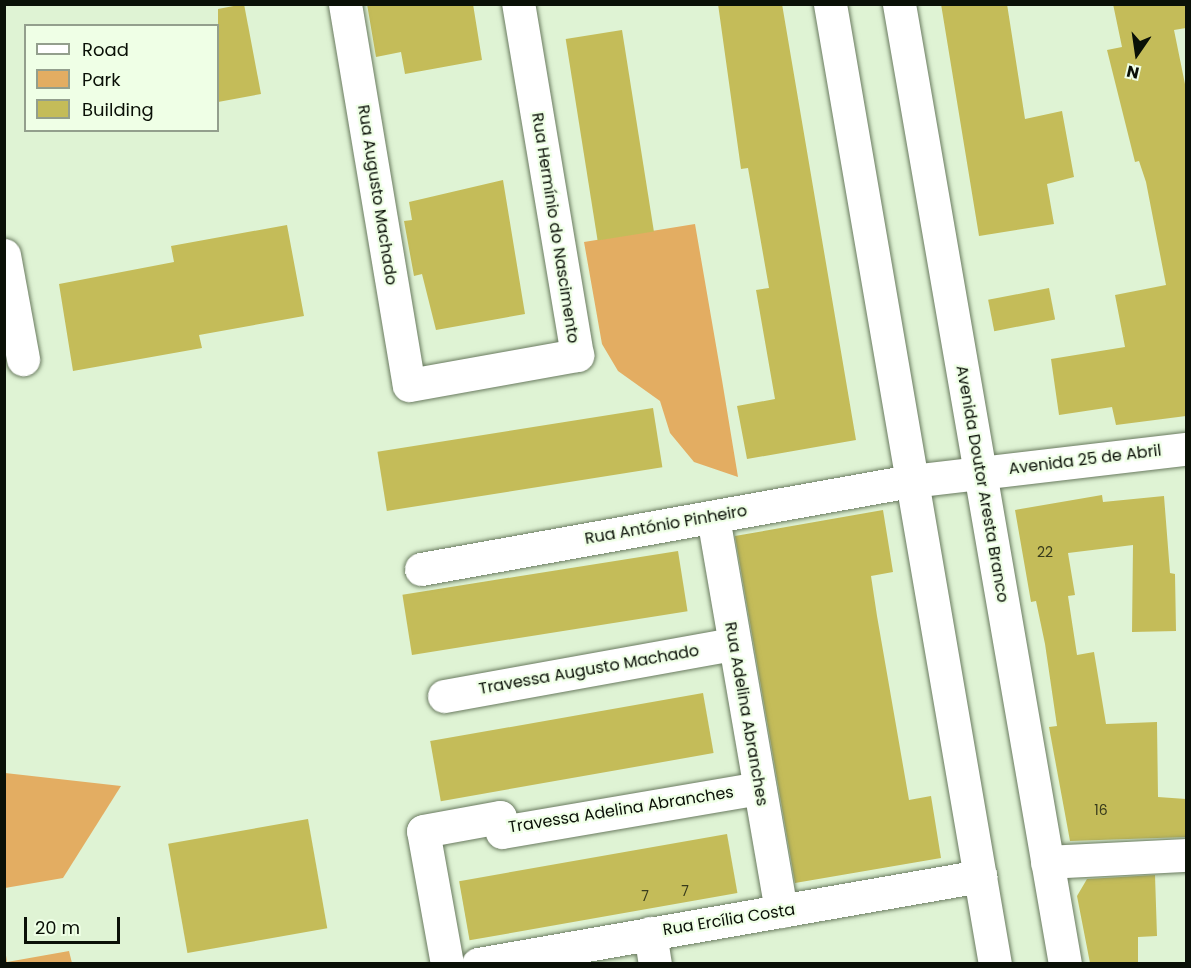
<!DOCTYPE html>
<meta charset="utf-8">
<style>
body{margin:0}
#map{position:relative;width:1191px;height:968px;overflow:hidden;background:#dff3d4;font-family:Poppins,sans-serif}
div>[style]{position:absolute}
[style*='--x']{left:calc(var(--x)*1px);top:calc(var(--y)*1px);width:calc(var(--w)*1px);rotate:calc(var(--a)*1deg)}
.green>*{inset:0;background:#e3ad62}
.building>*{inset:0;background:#c4bc59;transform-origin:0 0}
.roads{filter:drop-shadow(0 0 2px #6a7b60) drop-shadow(0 0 2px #6a7b60)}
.minor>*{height:33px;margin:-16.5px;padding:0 16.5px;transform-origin:16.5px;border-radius:16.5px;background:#fff}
.primary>*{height:33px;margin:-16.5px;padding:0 16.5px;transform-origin:16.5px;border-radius:16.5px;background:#fff}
span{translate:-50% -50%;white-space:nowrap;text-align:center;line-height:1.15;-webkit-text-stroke:4.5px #efffe6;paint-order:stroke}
.number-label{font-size:14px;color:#383b1c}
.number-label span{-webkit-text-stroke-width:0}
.street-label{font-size:16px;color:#0a1007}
.frame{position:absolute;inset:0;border:6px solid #0a1007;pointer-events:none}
.legend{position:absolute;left:24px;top:24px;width:195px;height:108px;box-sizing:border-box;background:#efffe6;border:2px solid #939f8d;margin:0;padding:8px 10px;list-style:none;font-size:18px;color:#0a1007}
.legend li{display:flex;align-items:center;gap:12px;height:30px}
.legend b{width:30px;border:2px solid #939f8d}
.north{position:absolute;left:1107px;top:24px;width:60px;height:60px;-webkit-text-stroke:4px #efffe6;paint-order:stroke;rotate:193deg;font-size:16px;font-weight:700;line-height:24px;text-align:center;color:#0a1007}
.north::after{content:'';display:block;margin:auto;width:21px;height:27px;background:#0a1007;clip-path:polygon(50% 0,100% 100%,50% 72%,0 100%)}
.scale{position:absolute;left:24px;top:917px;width:96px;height:27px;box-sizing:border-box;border:3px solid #0a1007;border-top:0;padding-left:8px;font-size:18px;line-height:21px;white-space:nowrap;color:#0a1007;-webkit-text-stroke:4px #efffe6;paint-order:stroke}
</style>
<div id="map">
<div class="green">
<i style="clip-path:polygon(695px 224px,722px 380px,738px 477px,694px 462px,670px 433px,660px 401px,618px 371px,602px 344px,584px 242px)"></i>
<i style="clip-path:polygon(5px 773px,121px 786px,63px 878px,5px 888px)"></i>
<i style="clip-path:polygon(5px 949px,7px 962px,69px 951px,72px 963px,5px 963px)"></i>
</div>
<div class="building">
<i style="clip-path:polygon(244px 4px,261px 94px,218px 102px,218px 9px)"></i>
<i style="clip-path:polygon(367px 4px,473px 4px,482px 60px,405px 74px,401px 52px,376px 57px)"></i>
<i style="clip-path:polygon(718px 4px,782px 4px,856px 440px,747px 459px,737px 406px,775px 399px,756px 290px,769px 288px,748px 168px,741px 169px)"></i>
<i style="clip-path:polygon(941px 4px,1007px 4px,1025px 119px,1062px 111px,1074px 177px,1047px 184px,1054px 224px,979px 236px)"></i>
<i style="clip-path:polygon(1113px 4px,1186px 4px,1186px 28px,1174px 30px,1186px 89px,1186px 416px,1116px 425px,1112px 407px,1059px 415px,1051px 359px,1125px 347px,1115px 295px,1166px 285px,1146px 182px,1139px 161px,1135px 162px,1107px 50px,1122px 47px)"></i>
<i style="left:622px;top:30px;width:204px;height:57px;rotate:81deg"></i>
<i style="clip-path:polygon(503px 180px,525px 314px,436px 330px,422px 274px,414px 276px,404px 221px,412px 220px,409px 202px)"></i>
<i style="clip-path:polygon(287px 225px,304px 316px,199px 335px,202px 348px,73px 371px,59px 284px,174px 262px,171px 246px)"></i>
<i style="left:1049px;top:288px;width:32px;height:62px;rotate:79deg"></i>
<i style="left:653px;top:408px;width:60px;height:279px;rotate:81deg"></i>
<i style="clip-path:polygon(1102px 495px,1103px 502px,1164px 496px,1170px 573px,1175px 574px,1176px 631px,1132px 632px,1133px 545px,1068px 553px,1075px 595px,1068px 596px,1077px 655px,1094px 652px,1106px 724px,1157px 722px,1158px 797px,1186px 799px,1186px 837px,1070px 841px,1049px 727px,1057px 726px,1045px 644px,1036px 601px,1031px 602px,1015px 510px)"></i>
<i style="clip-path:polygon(883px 510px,893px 572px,871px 576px,877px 616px,909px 800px,931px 796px,941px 858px,795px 883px,735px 536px)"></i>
<i style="left:678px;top:551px;width:61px;height:279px;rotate:81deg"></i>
<i style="left:703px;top:693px;width:61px;height:277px;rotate:80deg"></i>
<i style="left:308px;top:819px;width:111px;height:142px;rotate:80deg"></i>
<i style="left:727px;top:834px;width:60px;height:272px;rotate:80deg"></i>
<i style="clip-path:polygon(1155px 875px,1157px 936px,1138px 937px,1138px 963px,1090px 963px,1077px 896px,1087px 879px)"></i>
</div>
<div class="roads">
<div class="minor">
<i style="--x:345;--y:4;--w:386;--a:80.5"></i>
<i style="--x:409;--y:385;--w:171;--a:-10.1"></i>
<i style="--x:577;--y:355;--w:356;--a:-99.5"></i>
<i style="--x:4;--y:255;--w:106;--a:79.6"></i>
<i style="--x:713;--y:517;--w:400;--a:80.2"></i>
<i style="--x:421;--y:569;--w:499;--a:-10.2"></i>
<i style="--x:912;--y:481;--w:276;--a:-6.7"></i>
<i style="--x:444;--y:696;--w:295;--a:-10.2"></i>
<i style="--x:1047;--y:862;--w:139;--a:-2.9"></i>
<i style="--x:650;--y:933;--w:31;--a:81"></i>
<i style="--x:447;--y:964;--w:135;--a:-100.2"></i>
<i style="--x:423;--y:831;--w:78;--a:-10.3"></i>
<i style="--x:500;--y:817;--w:15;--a:82"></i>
<i style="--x:502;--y:832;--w:261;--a:-9.7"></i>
<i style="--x:478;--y:964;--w:510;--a:-9.94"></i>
</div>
<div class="primary">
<i style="--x:830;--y:4;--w:974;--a:80.25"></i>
<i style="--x:899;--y:4;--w:974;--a:80.19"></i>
</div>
</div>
<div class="number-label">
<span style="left:1045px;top:552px">22</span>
<span style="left:1101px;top:810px">16</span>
<span style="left:685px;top:891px">7</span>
<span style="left:645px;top:896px">7</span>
</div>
<div class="street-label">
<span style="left:377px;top:195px;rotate:81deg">Rua Augusto Machado</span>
<span style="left:555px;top:228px;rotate:81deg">Rua Hermínio do Nascimento</span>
<span style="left:1085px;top:460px;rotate:-7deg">Avenida 25 de Abril</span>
<span style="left:982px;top:484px;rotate:80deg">Avenida Doutor Aresta Branco</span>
<span style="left:666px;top:525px;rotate:-10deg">Rua António Pinheiro</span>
<span style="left:589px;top:670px;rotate:-10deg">Travessa Augusto Machado</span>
<span style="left:746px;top:714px;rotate:80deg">Rua Adelina Abranches</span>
<span style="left:621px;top:810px;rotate:-9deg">Travessa Adelina Abranches</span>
<span style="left:729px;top:920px;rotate:-9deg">Rua Ercília Costa</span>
</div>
<div class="frame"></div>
<ul class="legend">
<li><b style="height:8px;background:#fff"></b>Road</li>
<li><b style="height:16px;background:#e3ad62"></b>Park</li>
<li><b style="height:16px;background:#c4bc59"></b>Building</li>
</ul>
<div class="north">N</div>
<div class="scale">20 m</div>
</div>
